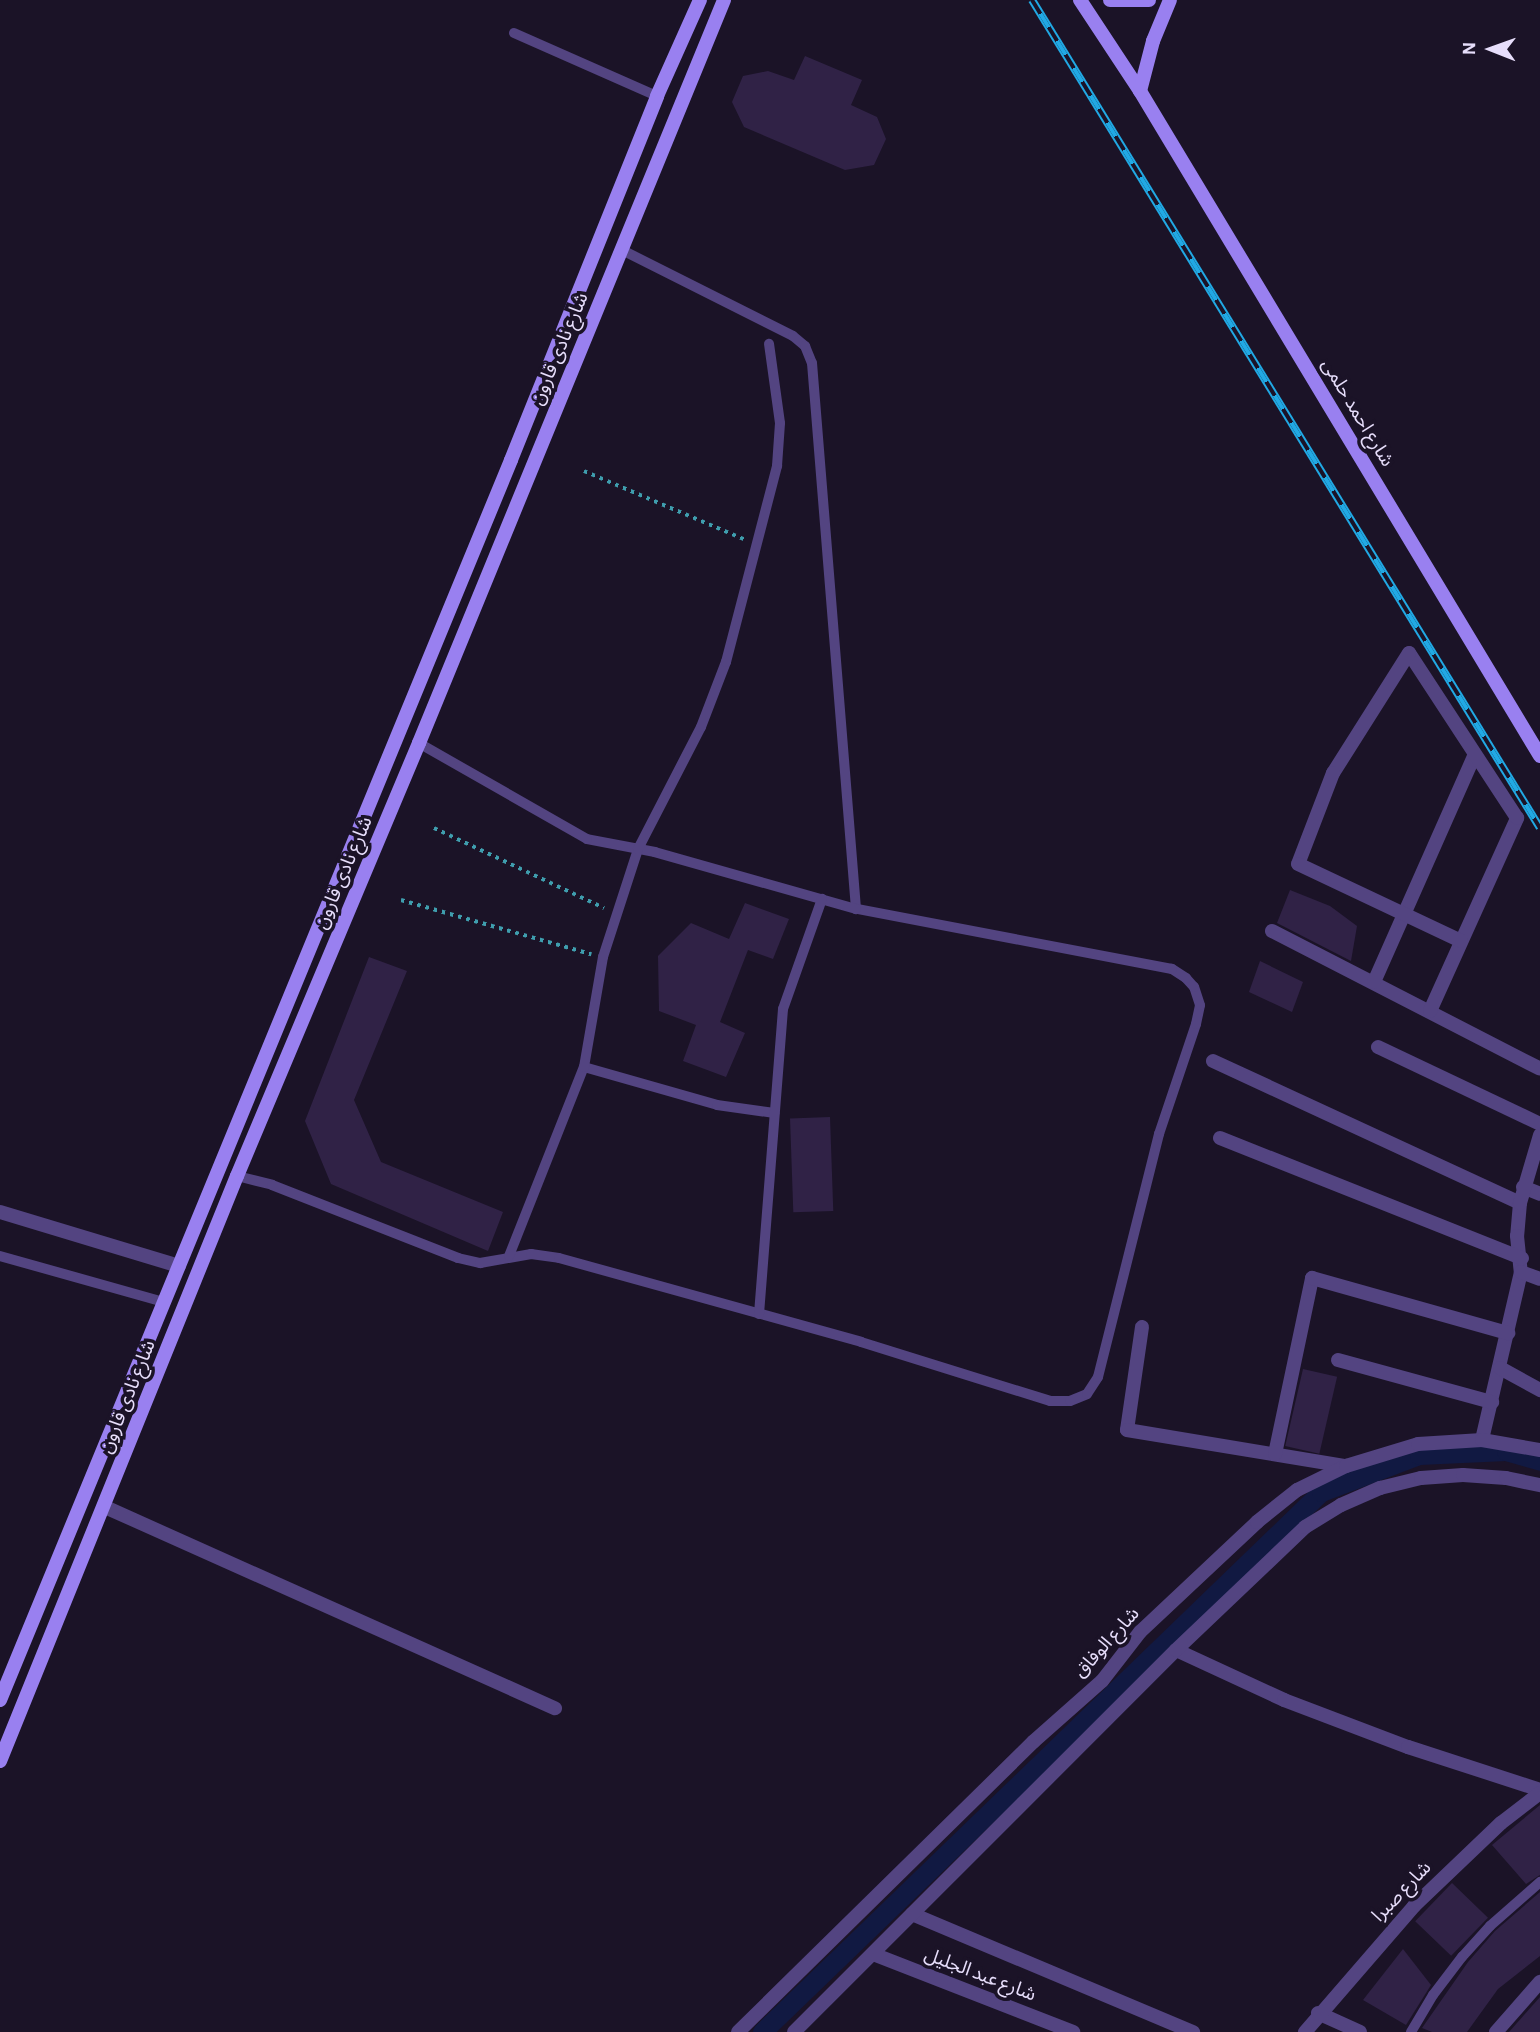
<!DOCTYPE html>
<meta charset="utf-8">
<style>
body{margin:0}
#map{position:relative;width:1540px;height:2032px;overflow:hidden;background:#1b1327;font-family:"Alegreya Sans","Noto Sans Arabic",sans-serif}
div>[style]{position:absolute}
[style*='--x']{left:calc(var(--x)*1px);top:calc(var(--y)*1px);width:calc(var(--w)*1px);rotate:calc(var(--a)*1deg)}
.canal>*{height:19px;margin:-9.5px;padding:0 9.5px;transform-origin:9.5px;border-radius:9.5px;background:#111942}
.building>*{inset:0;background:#302246;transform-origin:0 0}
.path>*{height:3.5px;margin-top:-1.75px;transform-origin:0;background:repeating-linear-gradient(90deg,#3f9eae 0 3.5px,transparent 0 8.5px)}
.lane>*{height:10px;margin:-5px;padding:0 5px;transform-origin:5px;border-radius:5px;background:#534481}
.street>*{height:14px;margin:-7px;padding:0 7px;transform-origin:7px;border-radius:7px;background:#534481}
.secondary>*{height:14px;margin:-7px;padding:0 7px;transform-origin:7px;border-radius:7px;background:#9980f0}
.rail>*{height:8px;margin-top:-4px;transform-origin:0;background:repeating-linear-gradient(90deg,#1b1327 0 16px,#21a9e4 0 32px);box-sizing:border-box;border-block:2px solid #21a9e4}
span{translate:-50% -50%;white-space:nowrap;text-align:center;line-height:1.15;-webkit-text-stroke:7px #1b1327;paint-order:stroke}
.street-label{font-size:19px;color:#e7defb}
.north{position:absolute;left:1456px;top:14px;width:70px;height:70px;-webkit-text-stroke:5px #1b1327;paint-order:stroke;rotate:271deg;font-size:19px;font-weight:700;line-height:28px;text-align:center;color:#e7defb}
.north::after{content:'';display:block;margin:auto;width:24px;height:32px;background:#e7defb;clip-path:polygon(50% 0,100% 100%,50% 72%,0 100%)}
</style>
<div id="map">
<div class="canal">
<i style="--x:762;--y:2032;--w:777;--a:-44.01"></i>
<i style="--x:1321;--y:1492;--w:105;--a:-20.7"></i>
<i style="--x:1419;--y:1455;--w:87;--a:-2.6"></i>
<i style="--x:1506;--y:1451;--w:35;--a:16"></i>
</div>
<div class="building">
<i style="clip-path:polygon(805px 56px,862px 80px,851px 105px,877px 117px,886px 139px,874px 165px,845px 170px,744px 127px,732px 102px,743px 76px,768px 71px,794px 80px)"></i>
<i style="clip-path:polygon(1290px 890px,1330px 906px,1357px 926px,1351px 961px,1277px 923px)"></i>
<i style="clip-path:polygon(745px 903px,789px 919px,773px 959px,748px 950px,720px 1022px,745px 1033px,726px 1077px,683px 1061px,696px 1025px,659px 1011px,658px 956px,691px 923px,729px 939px)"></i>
<i style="clip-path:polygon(369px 957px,407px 971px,354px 1100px,381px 1162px,503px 1212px,488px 1251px,331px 1184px,305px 1121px)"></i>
<i style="clip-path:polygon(1260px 961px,1303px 982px,1292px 1012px,1249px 992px)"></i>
<i style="left:830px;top:1117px;width:94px;height:40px;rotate:88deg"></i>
<i style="left:1303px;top:1369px;width:35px;height:79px;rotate:13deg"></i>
<i style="clip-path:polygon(1540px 1805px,1540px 1875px,1526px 1884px,1492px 1845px)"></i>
<i style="left:1452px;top:1883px;width:50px;height:53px;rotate:44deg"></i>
<i style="clip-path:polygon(1540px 1892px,1540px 1956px,1498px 1989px,1467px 2032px,1432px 2032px,1422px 2028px,1468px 1962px,1495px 1931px)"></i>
<i style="clip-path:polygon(1403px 1949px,1431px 1985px,1406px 2025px,1363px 2000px)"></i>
<i style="clip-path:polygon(1540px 1997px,1540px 2032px,1509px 2032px)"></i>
</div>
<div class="path">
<i style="--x:584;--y:471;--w:176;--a:23.1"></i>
<i style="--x:434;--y:828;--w:188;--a:25.2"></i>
<i style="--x:401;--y:900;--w:198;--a:15.9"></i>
</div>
<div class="lane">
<i style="--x:514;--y:33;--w:156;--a:23.8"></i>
<i style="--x:622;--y:250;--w:191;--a:26.7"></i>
<i style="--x:793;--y:336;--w:16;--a:40"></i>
<i style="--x:805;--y:346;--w:18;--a:68"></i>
<i style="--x:812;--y:363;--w:548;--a:85.39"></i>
<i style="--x:584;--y:1067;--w:138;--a:15.9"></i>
<i style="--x:717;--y:1105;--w:58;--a:8"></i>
<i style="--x:237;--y:1176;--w:36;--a:14"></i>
<i style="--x:272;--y:1185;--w:200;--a:21.4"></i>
<i style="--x:458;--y:1258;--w:23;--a:13"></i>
<i style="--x:480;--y:1263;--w:52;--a:-10"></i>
<i style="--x:531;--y:1254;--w:28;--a:8"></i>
<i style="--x:559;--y:1258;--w:313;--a:15.5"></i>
<i style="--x:861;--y:1342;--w:198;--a:17.3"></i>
<i style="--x:1050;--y:1401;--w:20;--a:0"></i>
<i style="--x:1070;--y:1401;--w:18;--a:-22"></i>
<i style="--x:1087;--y:1394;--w:20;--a:-57"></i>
<i style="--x:1098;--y:1377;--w:251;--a:-75.9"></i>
<i style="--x:1159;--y:1134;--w:116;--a:-71.4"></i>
<i style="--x:1196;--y:1024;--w:19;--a:-78"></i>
<i style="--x:1200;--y:1005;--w:19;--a:-108"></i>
<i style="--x:1194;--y:987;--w:12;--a:-132"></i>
<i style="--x:1186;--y:978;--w:17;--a:-147"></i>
<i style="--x:1172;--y:969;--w:322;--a:-169.2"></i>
<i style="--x:856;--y:909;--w:209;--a:-164.2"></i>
<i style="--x:655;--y:852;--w:69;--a:-169.2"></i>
<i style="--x:587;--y:839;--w:193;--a:-150.3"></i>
<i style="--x:0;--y:1256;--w:170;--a:15.7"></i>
<i style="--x:509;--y:1256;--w:203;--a:-68.4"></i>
<i style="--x:584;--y:1067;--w:112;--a:-80.2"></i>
<i style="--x:603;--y:957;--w:114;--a:-72"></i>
<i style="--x:638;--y:849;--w:137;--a:-62.7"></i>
<i style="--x:701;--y:727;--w:70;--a:-69"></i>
<i style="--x:726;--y:662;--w:203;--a:-75.4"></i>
<i style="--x:777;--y:466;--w:43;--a:-86"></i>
<i style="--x:780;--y:423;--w:80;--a:-97.9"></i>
<i style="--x:759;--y:1314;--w:306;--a:-85.5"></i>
<i style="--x:783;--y:1009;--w:117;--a:-70.5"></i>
<i style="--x:1411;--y:2032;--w:43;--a:-59.3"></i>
<i style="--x:1433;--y:1995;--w:48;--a:-52.7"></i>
<i style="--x:1462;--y:1957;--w:42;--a:-47.9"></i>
<i style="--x:1490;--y:1926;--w:67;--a:-41.3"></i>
</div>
<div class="street">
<i style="--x:1272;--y:931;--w:301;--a:27.2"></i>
<i style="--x:1374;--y:982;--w:247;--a:-66.1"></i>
<i style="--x:1430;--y:1011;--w:212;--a:-65.7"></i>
<i style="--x:1517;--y:818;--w:197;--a:-123.2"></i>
<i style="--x:1409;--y:653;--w:142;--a:122.3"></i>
<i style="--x:1333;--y:773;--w:97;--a:111"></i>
<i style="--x:1298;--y:864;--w:180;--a:25.3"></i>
<i style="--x:1378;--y:1047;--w:179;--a:25.4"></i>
<i style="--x:1213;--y:1061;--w:338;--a:24.8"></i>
<i style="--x:1520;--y:1203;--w:33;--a:95"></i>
<i style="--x:1517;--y:1236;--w:36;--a:84"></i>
<i style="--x:1521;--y:1272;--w:172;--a:103.1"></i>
<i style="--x:1220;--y:1138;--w:325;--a:21.7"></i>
<i style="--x:1523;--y:1187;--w:18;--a:22"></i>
<i style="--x:1520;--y:1203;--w:71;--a:-73.6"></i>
<i style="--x:0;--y:1212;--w:187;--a:16.8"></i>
<i style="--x:1521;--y:1272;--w:20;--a:20"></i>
<i style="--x:1142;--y:1327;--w:104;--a:98.3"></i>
<i style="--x:1127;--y:1430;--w:220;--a:9.4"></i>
<i style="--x:1338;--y:1360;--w:160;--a:15.3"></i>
<i style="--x:1500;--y:1368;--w:46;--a:28.8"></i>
<i style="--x:1275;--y:1454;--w:180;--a:-78.1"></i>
<i style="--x:1312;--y:1278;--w:204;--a:15.7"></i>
<i style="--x:105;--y:1507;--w:493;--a:24.1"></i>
<i style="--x:1176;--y:1650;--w:119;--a:24.8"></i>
<i style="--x:1284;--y:1700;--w:133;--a:20.8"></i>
<i style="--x:1408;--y:1747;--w:139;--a:18"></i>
<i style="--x:912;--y:1914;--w:305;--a:22.8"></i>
<i style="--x:873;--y:1954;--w:215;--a:21.3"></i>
<i style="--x:1318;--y:2013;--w:46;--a:24.3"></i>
<i style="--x:738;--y:2032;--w:414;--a:-44.5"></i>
<i style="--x:1033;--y:1742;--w:92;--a:-41.5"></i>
<i style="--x:1102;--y:1681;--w:62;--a:-52.2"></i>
<i style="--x:1140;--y:1632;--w:161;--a:-43.2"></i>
<i style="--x:1257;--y:1522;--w:51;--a:-38.7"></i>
<i style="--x:1297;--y:1490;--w:55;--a:-26.1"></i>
<i style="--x:1346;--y:1466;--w:75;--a:-17"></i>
<i style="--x:1418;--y:1444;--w:64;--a:-3.6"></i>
<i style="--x:1482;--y:1440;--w:59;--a:9.8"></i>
<i style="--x:794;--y:2032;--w:540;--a:-45"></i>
<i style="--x:1176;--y:1650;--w:178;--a:-43.6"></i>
<i style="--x:1305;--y:1527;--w:42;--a:-31.4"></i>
<i style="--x:1341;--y:1505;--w:43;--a:-23.6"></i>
<i style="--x:1380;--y:1488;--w:42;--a:-13.7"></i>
<i style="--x:1421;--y:1478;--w:42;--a:-4.1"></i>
<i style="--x:1463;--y:1475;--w:43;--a:4"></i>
<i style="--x:1506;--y:1478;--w:35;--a:12"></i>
<i style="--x:1305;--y:2032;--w:167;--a:-49.1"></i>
<i style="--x:1414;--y:1906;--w:120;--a:-43.7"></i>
<i style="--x:1501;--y:1823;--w:49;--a:-37.6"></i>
<i style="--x:1496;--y:2032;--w:67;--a:-48.7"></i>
</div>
<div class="secondary">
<i style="--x:1080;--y:0;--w:109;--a:56.6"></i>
<i style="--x:1140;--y:91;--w:776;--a:58.97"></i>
<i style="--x:1110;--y:0;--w:39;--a:0"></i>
<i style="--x:1140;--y:91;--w:52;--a:-75.4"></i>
<i style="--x:1153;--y:41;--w:44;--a:-67.5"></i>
<i style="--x:0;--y:1700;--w:1341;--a:-67.6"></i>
<i style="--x:511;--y:460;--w:392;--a:-68.1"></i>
<i style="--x:657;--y:96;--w:105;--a:-65.9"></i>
<i style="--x:0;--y:1761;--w:631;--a:-67.95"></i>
<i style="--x:237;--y:1176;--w:470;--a:-67.2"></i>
<i style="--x:419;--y:743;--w:803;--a:-67.68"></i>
</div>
<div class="rail">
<i style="--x:1032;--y:0;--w:971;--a:58.47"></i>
</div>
<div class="street-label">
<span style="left:560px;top:349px;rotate:-67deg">شارع نادى قارون</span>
<span style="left:1357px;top:413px;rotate:59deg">شارع احمد حلمى</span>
<span style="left:344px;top:873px;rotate:-67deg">شارع نادى قارون</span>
<span style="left:128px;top:1397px;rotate:-68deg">شارع نادى قارون</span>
<span style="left:1107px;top:1643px;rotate:-48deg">شارع الوفاق</span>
<span style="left:1402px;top:1892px;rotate:-46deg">شارع صبرا</span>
<span style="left:980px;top:1975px;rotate:21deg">شارع عبد الجليل</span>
</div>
<div class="north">N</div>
</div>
